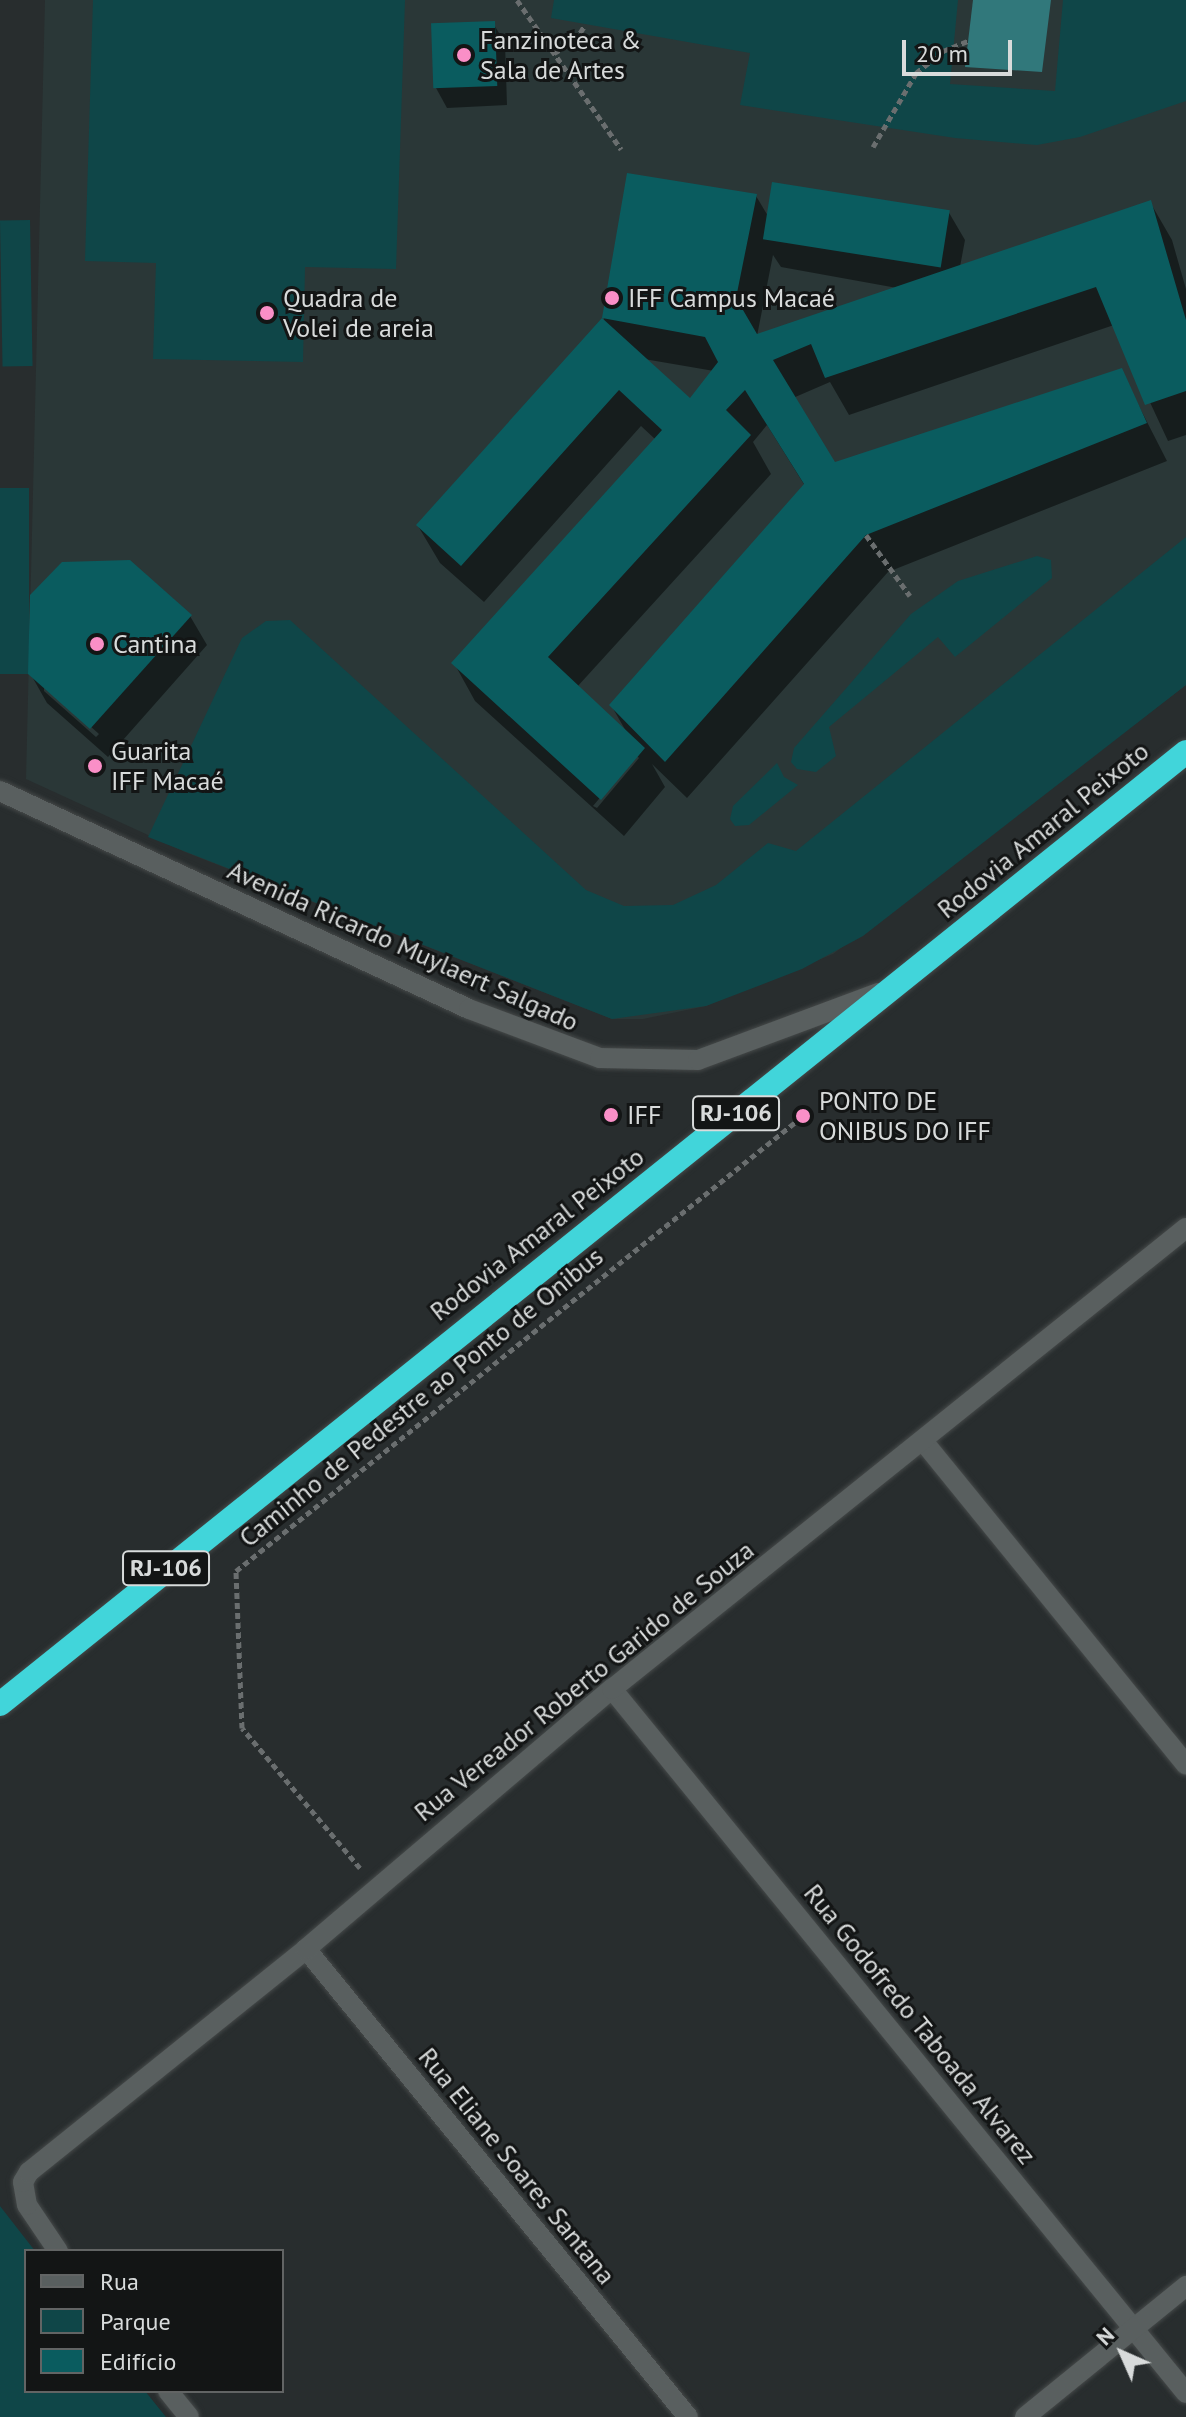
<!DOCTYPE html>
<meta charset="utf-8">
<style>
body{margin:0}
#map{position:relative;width:1186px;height:2417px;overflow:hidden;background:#282d2e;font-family:"PT Sans",sans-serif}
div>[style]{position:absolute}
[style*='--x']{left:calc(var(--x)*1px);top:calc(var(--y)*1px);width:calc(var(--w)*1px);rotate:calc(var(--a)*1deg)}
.built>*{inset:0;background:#2a3737}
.green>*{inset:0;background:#0f4648;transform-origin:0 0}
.water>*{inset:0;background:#31787b}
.shadow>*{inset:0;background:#0007}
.building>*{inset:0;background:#0a5c5f;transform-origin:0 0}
.path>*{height:5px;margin-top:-2.5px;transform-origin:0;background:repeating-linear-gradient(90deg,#6a6e6f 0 6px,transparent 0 10px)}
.roads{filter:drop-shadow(0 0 2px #454949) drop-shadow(0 0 2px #454949)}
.minor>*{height:20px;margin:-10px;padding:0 10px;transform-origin:10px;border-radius:10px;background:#595f5f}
.highway>*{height:24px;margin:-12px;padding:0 12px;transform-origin:12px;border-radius:12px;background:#41d5da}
.dots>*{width:22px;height:22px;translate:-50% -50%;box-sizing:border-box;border:4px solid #131515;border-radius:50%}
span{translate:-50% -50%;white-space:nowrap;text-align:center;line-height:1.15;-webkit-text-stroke:6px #131515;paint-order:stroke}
.shield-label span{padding:2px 6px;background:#131515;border:2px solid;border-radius:6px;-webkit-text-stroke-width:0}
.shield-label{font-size:24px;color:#d8dbdb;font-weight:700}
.poi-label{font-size:26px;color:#d8dbdb}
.left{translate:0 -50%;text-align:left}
.street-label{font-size:26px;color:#d8dbdb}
.legend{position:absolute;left:24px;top:2249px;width:260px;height:144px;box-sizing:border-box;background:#131515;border:2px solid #626464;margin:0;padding:10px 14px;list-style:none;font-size:24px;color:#d8dbdb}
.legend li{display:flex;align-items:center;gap:16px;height:40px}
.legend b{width:40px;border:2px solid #626464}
.north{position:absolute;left:1082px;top:2313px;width:80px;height:80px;-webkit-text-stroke:6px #131515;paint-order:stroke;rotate:315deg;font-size:22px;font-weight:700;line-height:32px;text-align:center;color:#d8dbdb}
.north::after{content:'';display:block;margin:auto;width:28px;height:36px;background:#d8dbdb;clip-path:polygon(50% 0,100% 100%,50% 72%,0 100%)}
.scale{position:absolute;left:902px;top:40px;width:110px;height:36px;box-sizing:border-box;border:4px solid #d8dbdb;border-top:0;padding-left:10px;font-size:24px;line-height:28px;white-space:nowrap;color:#d8dbdb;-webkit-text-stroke:6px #131515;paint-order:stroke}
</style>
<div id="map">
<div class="built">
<i style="clip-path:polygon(45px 0,1186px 0,1186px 685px,833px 954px,706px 1006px,643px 1019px,612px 1019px,185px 852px,26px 779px)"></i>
</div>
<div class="green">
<i style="clip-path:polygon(93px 0,405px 0,396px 269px,305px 267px,303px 362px,153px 359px,156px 263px,85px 261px)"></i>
<i style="clip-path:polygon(554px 0,958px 0,950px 84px,1055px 91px,1063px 0,1186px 0,1186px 101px,1080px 137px,1037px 145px,955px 138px,740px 105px,750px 53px,551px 18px)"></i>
<i style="left:30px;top:220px;width:146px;height:30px;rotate:89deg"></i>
<i style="left:0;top:488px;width:29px;height:186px"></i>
<i style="clip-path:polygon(1186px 537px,1186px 685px,863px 936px,802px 969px,706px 1006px,612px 1019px,148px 837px,242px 638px,266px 621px,290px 620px,586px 890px,624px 906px,673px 905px,716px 885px,768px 843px,796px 851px)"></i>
<i style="clip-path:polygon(1037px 556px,1051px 560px,1052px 578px,955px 657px,938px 637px,829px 727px,836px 756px,816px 772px,797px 769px,791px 762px,794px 748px,911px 614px,958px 581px)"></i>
<i style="clip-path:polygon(777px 763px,784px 777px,798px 785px,749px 825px,735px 826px,730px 819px,733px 806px)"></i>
<i style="clip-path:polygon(0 2206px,35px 2251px,26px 2251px,26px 2391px,145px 2391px,166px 2417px,0 2417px)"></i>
</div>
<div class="water">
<i style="clip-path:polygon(973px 0,1051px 0,1042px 72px,965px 67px)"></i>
</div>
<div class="shadow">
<i style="clip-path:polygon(493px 23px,505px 43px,507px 105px,447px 108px,436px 88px)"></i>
<i style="clip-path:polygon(evenodd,629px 176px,756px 196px,768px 216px,948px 211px,965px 240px,960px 267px,1150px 202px,1172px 240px,1186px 289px,1186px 435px,1168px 441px,1114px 325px,849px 415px,830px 382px,793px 398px,834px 464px,1121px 371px,1167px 461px,888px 572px,687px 798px,652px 764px,665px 787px,624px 836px,475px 701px,454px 663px,656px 440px,641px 426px,484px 602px,440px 563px,418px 526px,604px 319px,629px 176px,773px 255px,781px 267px,897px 288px,757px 336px,773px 255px,629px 176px,644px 359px,714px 371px,691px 401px,644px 359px,629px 176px,767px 425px,805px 486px,611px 705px,627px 733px,577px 687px,771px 474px,753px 442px,767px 425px,629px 176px,636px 755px,639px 758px,597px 808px,593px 806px,636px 755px)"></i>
<i style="clip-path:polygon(evenodd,190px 616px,207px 645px,108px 757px,47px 703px,30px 673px,190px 616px,44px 685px,99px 734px,96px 737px,44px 691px,44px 685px)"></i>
</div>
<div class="building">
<i style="left:495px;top:21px;width:65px;height:64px;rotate:88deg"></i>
<i style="clip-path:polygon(627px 173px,757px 194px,736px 298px,757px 334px,1151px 200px,1186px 320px,1186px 391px,1145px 405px,1096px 287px,825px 378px,811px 344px,773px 360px,835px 462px,1122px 368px,1147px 423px,866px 535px,665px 762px,609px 705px,804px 484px,745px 390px,726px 410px,751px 435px,548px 657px,645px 748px,601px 800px,451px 663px,662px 430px,619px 390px,461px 566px,416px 525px,602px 318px,690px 398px,718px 362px,705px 337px,602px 318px)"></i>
<i style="left:772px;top:182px;width:180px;height:58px;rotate:9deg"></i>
<i style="clip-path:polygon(130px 560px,192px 615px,90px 729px,28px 674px,30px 595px,62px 562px)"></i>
</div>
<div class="path">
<i style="--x:517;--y:0;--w:182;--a:55.1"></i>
<i style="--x:554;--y:53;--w:24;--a:-30"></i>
<i style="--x:575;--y:41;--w:19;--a:-58"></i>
<i style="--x:873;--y:147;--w:86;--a:-59.8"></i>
<i style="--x:916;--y:73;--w:35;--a:-39"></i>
<i style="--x:943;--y:51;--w:27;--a:-22"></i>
<i style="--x:866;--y:535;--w:75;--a:54.2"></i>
<i style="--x:360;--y:1868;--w:183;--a:-130.1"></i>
<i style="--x:242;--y:1728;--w:157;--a:-92.2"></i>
<i style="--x:236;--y:1571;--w:727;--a:-38.75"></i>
</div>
<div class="roads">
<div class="minor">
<i style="--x:0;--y:791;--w:517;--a:24.93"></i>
<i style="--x:469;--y:1009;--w:140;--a:20.5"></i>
<i style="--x:600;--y:1058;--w:98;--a:1.2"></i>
<i style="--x:698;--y:1060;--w:192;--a:-20.4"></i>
<i style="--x:923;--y:1441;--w:417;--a:50.9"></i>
<i style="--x:612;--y:1689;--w:908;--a:50.81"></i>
<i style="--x:306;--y:1949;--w:604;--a:50.78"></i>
<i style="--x:58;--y:2251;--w:55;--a:-124"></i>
<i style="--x:27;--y:2205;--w:23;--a:-100"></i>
<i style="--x:23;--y:2182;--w:12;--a:-59"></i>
<i style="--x:29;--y:2172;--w:356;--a:-38.8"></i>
<i style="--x:306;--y:1949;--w:402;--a:-40.4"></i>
<i style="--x:612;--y:1689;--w:736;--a:-38.77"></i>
<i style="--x:168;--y:2391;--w:33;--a:51"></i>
<i style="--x:1025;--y:2417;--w:208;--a:-39.1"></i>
</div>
<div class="highway">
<i style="--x:0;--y:1704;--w:1521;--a:-38.75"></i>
</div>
</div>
<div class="dots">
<i style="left:464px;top:55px;background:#fa8fc7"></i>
<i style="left:612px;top:298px;background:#fa8fc7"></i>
<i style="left:267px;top:313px;background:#fa8fc7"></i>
<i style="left:97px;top:644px;background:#fa8fc7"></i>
<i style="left:95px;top:766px;background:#fa8fc7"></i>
<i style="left:611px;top:1115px;background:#fa8fc7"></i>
<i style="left:803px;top:1116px;background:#fa8fc7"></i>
</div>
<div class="shield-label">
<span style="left:736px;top:1113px">RJ-106</span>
<span style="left:166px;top:1568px">RJ-106</span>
</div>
<div class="poi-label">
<span class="left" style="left:480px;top:55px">Fanzinoteca &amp;<br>Sala de Artes</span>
<span class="left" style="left:283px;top:313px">Quadra de<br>Volei de areia</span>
<span class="left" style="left:628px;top:298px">IFF Campus Macaé</span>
<span class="left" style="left:113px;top:644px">Cantina</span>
<span class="left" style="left:111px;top:766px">Guarita<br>IFF Macaé</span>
<span class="left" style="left:819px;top:1116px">PONTO DE<br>ONIBUS DO IFF</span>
<span class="left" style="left:627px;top:1115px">IFF</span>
</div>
<div class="street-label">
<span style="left:1043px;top:830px;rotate:-39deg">Rodovia Amaral Peixoto</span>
<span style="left:403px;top:946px;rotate:24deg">Avenida Ricardo Muylaert Salgado</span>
<span style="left:537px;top:1234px;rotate:-38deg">Rodovia Amaral Peixoto</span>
<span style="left:421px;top:1397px;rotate:-39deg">Caminho de Pedestre ao Ponto de Onibus</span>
<span style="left:584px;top:1681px;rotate:-39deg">Rua Vereador Roberto Garido de Souza</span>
<span style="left:920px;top:2024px;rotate:51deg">Rua Godofredo Taboada Alvarez</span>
<span style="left:517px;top:2166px;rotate:51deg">Rua Eliane Soares Santana</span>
</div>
<ul class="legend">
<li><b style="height:10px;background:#595f5f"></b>Rua</li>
<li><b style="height:22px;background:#0f4648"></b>Parque</li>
<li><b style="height:22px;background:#0a5c5f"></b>Edifício</li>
</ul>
<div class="north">N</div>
<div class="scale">20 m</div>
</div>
